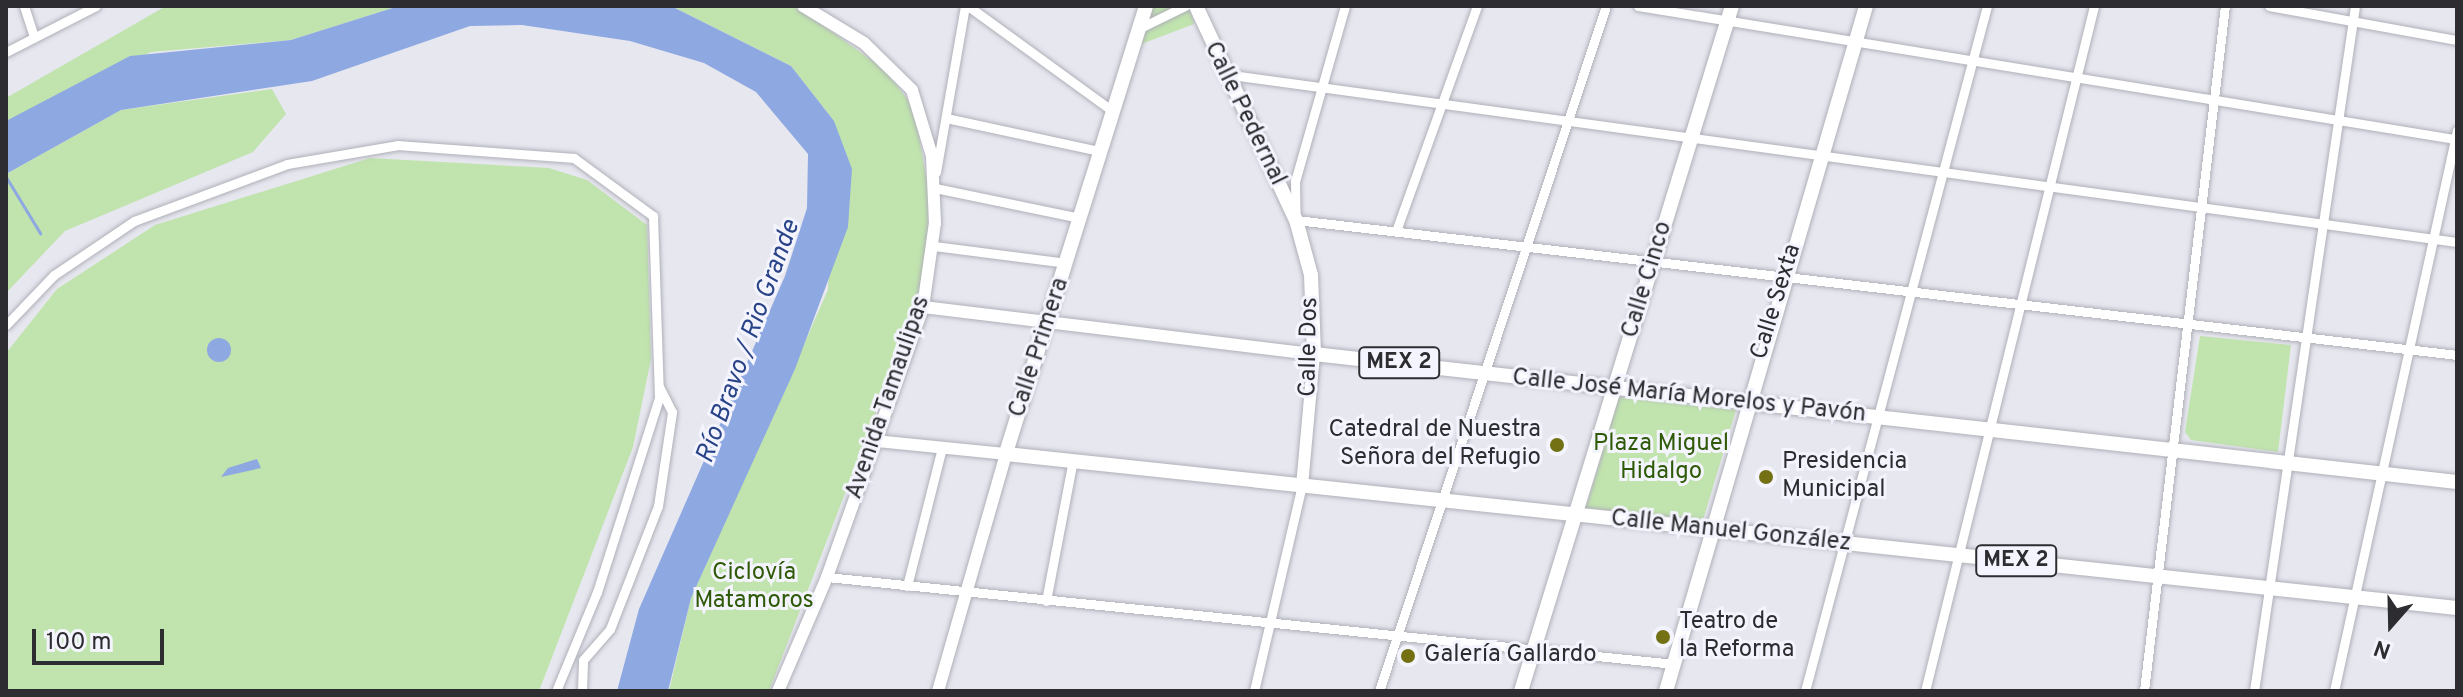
<!DOCTYPE html>
<meta charset="utf-8">
<style>
body{margin:0}
#map{position:relative;width:2463px;height:697px;overflow:hidden;background:#e7e7f0;font-family:Overpass,sans-serif}
div>[style]{position:absolute}
[style*='--x']{left:calc(var(--x)*1px);top:calc(var(--y)*1px);width:calc(var(--w)*1px);rotate:calc(var(--a)*1deg)}
.green>*{inset:0;background:#c1e4ae}
.water>*{inset:0;background:#8ea8e1}
.round{border-radius:50%}
.stream>*{height:3px;margin:-1.5px;padding:0 1.5px;transform-origin:1.5px;border-radius:1.5px;background:#8ea8e1}
.roads{filter:drop-shadow(0 0 2px #afb0b8) drop-shadow(0 0 2px #afb0b8)}
.street>*{height:9px;margin:-4.5px;padding:0 4.5px;transform-origin:4.5px;border-radius:4.5px;background:#fff}
.secondary>*{height:12px;margin:-6px;padding:0 6px;transform-origin:6px;border-radius:6px;background:#fff}
.primary>*{height:14px;margin:-7px;padding:0 7px;transform-origin:7px;border-radius:7px;background:#fff}
.dots>*{width:22px;height:22px;translate:-50% -50%;box-sizing:border-box;border:4px solid #f4f4fe;border-radius:50%}
span{translate:-50% -50%;white-space:nowrap;text-align:center;line-height:1.15;-webkit-text-stroke:6px #f4f4fe;paint-order:stroke}
.shield-label span{padding:2px 6px;background:#f4f4fe;border:2px solid;border-radius:6px;-webkit-text-stroke-width:0}
.shield-label{font-size:22px;color:#2d2d31;font-weight:700}
.street-label{font-size:24px;color:#2d2d31}
.poi-label{font-size:24px;color:#2d2d31}
.right{translate:-100% -50%;text-align:right}
.left{translate:0 -50%;text-align:left}
.park-label{font-size:24px;color:#2f5a07}
.water-label{font-size:26px;color:#284387;font-style:italic}
.frame{position:absolute;inset:0;border:8px solid #2d2d31;pointer-events:none}
.north{position:absolute;left:2351px;top:585px;width:80px;height:80px;-webkit-text-stroke:6px #f4f4fe;paint-order:stroke;rotate:200deg;font-size:22px;font-weight:700;line-height:32px;text-align:center;color:#2d2d31}
.north::after{content:'';display:block;margin:auto;width:28px;height:36px;background:#2d2d31;clip-path:polygon(50% 0,100% 100%,50% 72%,0 100%)}
.scale{position:absolute;left:32px;top:629px;width:132px;height:36px;box-sizing:border-box;border:4px solid #2d2d31;border-top:0;padding-left:10px;font-size:24px;line-height:28px;white-space:nowrap;color:#2d2d31;-webkit-text-stroke:6px #f4f4fe;paint-order:stroke}
</style>
<div id="map">
<div class="green">
<i style="clip-path:polygon(166px 6px,399px 6px,291px 40px,151px 52px,6px 121px,6px 98px)"></i>
<i style="clip-path:polygon(671px 6px,792px 6px,828px 29px,885px 70px,914px 108px,928px 188px,928px 244px,917px 306px,769px 691px,669px 691px,691px 598px,828px 290px,834px 121px,791px 66px)"></i>
<i style="clip-path:polygon(1151px 6px,1189px 6px,1194px 24px,1136px 46px)"></i>
<i style="clip-path:polygon(272px 89px,286px 114px,253px 152px,65px 231px,6px 293px,6px 174px,121px 110px)"></i>
<i style="clip-path:polygon(370px 158px,549px 168px,587px 180px,647px 225px,651px 359px,633px 447px,539px 691px,6px 691px,6px 353px,57px 289px,155px 225px)"></i>
<i style="clip-path:polygon(2200px 336px,2291px 345px,2278px 452px,2191px 440px,2185px 432px)"></i>
<i style="clip-path:polygon(1619px 397px,1736px 410px,1703px 520px,1586px 508px)"></i>
</div>
<div class="water">
<i style="clip-path:polygon(399px 6px,671px 6px,791px 66px,834px 121px,852px 169px,848px 227px,795px 369px,691px 598px,668px 691px,617px 691px,639px 609px,785px 276px,807px 208px,808px 154px,756px 92px,704px 63px,630px 41px,522px 25px,470px 26px,312px 81px,121px 110px,6px 174px,6px 121px,130px 56px,291px 40px)"></i>
<i class="round" style="left:207px;top:338px;width:24px;height:24px"></i>
<i style="clip-path:polygon(257px 459px,261px 468px,221px 477px,228px 468px)"></i>
</div>
<div class="stream">
<i style="--x:6;--y:177;--w:66;--a:58.7"></i>
</div>
<div class="roads">
<div class="street">
<i style="--x:24;--y:6;--w:33;--a:72"></i>
<i style="--x:968;--y:6;--w:175;--a:36"></i>
<i style="--x:1345;--y:6;--w:182;--a:105.9"></i>
<i style="--x:1295;--y:181;--w:39;--a:89"></i>
<i style="--x:1296;--y:220;--w:1169;--a:6.63"></i>
<i style="--x:1638;--y:6;--w:828;--a:9.25"></i>
<i style="--x:2269;--y:6;--w:191;--a:10.3"></i>
<i style="--x:1136;--y:30;--w:55;--a:-26.1"></i>
<i style="--x:6;--y:52;--w:101;--a:-27.1"></i>
<i style="--x:1224;--y:74;--w:1244;--a:7.76"></i>
<i style="--x:946;--y:118;--w:156;--a:12.2"></i>
<i style="--x:936;--y:172;--w:169;--a:-80.1"></i>
<i style="--x:935;--y:188;--w:148;--a:11.7"></i>
<i style="--x:1396;--y:231;--w:239;--a:-70.2"></i>
<i style="--x:934;--y:246;--w:134;--a:7.3"></i>
<i style="--x:6;--y:325;--w:69;--a:-46.2"></i>
<i style="--x:54;--y:275;--w:97;--a:-34"></i>
<i style="--x:134;--y:221;--w:163;--a:-20.4"></i>
<i style="--x:287;--y:164;--w:113;--a:-9.7"></i>
<i style="--x:398;--y:145;--w:176;--a:4.2"></i>
<i style="--x:574;--y:158;--w:98;--a:36.3"></i>
<i style="--x:653;--y:216;--w:182;--a:88.1"></i>
<i style="--x:659;--y:398;--w:204;--a:107.7"></i>
<i style="--x:597;--y:592;--w:107;--a:112.5"></i>
<i style="--x:827;--y:577;--w:851;--a:5.86"></i>
<i style="--x:907;--y:586;--w:142;--a:-75.8"></i>
<i style="--x:1046;--y:601;--w:144;--a:-79.2"></i>
<i style="--x:582;--y:691;--w:31;--a:-88"></i>
<i style="--x:583;--y:660;--w:41;--a:-48.9"></i>
<i style="--x:610;--y:629;--w:132;--a:-68.7"></i>
<i style="--x:658;--y:506;--w:95;--a:-81.5"></i>
<i style="--x:672;--y:412;--w:28;--a:-117"></i>
<i style="--x:1254;--y:691;--w:212;--a:-76.9"></i>
<i style="--x:1379;--y:691;--w:722;--a:-71.67"></i>
<i style="--x:1805;--y:691;--w:709;--a:-75.12"></i>
<i style="--x:1925;--y:691;--w:706;--a:-76.14"></i>
<i style="--x:2144;--y:691;--w:690;--a:-83.26"></i>
<i style="--x:2254;--y:691;--w:692;--a:-81.61"></i>
<i style="--x:2334;--y:691;--w:574;--a:-77.63"></i>
</div>
<div class="secondary">
<i style="--x:923;--y:307;--w:394;--a:6.9"></i>
<i style="--x:1314;--y:354;--w:132;--a:95.2"></i>
<i style="--x:876;--y:441;--w:131;--a:5.7"></i>
<i style="--x:1006;--y:454;--w:247;--a:106"></i>
<i style="--x:778;--y:691;--w:124;--a:-66.7"></i>
<i style="--x:827;--y:577;--w:287;--a:-70.4"></i>
<i style="--x:923;--y:307;--w:85;--a:-81.9"></i>
<i style="--x:935;--y:223;--w:67;--a:-92.6"></i>
<i style="--x:932;--y:156;--w:69;--a:-106.9"></i>
<i style="--x:912;--y:90;--w:67;--a:-135.6"></i>
<i style="--x:864;--y:43;--w:71;--a:-148.8"></i>
</div>
<div class="primary">
<i style="--x:1146;--y:6;--w:469;--a:107.4"></i>
<i style="--x:1006;--y:454;--w:1459;--a:6.06"></i>
<i style="--x:1196;--y:6;--w:236;--a:65"></i>
<i style="--x:1296;--y:220;--w:57;--a:74.7"></i>
<i style="--x:1311;--y:275;--w:79;--a:87.8"></i>
<i style="--x:1314;--y:354;--w:1150;--a:6.39"></i>
<i style="--x:1521;--y:691;--w:717;--a:-72.88"></i>
<i style="--x:1666;--y:691;--w:714;--a:-73.72"></i>
</div>
</div>
<div class="dots">
<i style="left:1557px;top:445px;background:#737114"></i>
<i style="left:1766px;top:477px;background:#737114"></i>
<i style="left:1663px;top:637px;background:#737114"></i>
<i style="left:1408px;top:656px;background:#737114"></i>
</div>
<div class="shield-label">
<span style="left:1399px;top:363px">MEX 2</span>
<span style="left:2016px;top:561px">MEX 2</span>
</div>
<div class="street-label">
<span style="left:1244px;top:114px;rotate:64deg">Calle Pedernal</span>
<span style="left:1648px;top:280px;rotate:-73deg">Calle Cinco</span>
<span style="left:1777px;top:302px;rotate:-73deg">Calle Sexta</span>
<span style="left:1310px;top:347px;rotate:-89deg">Calle Dos</span>
<span style="left:1040px;top:348px;rotate:-72deg">Calle Primera</span>
<span style="left:1689px;top:397px;rotate:6deg">Calle José María Morelos y Pavón</span>
<span style="left:889px;top:398px;rotate:-71deg">Avenida Tamaulipas</span>
<span style="left:1731px;top:532px;rotate:6deg">Calle Manuel González</span>
</div>
<div class="poi-label">
<span class="right" style="left:1541px;top:445px">Catedral de Nuestra<br>Señora del Refugio</span>
<span class="left" style="left:1782px;top:477px">Presidencia<br>Municipal</span>
<span class="left" style="left:1679px;top:637px">Teatro de<br>la Reforma</span>
<span class="left" style="left:1424px;top:656px">Galería Gallardo</span>
</div>
<div class="park-label">
<span style="left:1661px;top:459px">Plaza Miguel<br>Hidalgo</span>
<span style="left:754px;top:588px">Ciclovía<br>Matamoros</span>
</div>
<div class="water-label">
<span style="left:749px;top:342px;rotate:-70deg">Río Bravo / Rio Grande</span>
</div>
<div class="frame"></div>
<div class="north">N</div>
<div class="scale">100 m</div>
</div>
